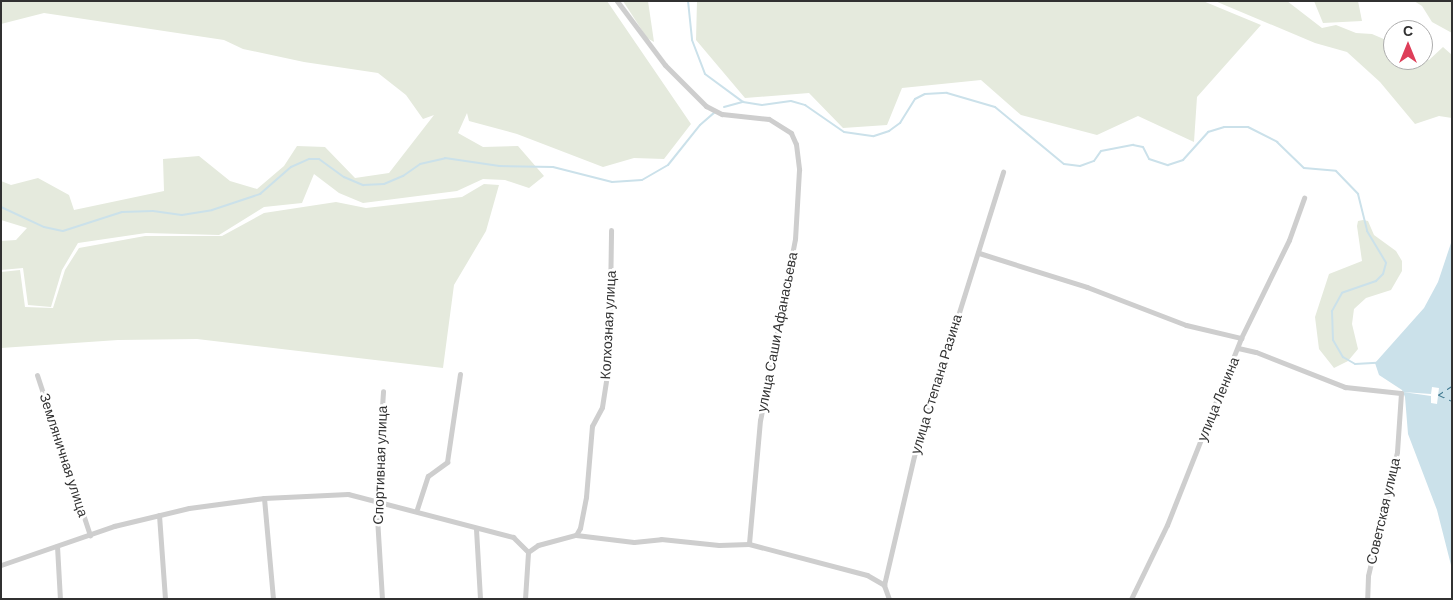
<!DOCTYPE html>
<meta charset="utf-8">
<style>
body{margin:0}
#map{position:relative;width:1453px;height:600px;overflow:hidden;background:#fff;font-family:Barlow,sans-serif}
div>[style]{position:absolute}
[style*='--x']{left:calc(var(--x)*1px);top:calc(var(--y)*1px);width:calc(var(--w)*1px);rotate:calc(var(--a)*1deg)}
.green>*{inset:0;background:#e5eadd}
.water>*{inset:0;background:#cbe1ea}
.pier>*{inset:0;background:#fff}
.stream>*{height:2px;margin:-1px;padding:0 1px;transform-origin:1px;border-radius:1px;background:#cbe1ea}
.ferry>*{height:1px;margin-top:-0.5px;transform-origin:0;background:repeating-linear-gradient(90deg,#427a91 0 6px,transparent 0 11px)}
.street>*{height:5px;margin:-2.5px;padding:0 2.5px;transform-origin:2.5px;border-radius:2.5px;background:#cecece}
span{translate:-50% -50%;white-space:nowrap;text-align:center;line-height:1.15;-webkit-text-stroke:5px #fff;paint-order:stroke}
.street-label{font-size:14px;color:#313131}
.frame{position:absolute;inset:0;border:2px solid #313131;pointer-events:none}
.north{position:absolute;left:1383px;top:20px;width:50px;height:50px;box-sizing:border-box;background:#fff;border:1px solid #adadad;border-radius:50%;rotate:0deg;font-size:14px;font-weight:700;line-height:20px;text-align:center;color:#313131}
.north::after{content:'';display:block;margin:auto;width:18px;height:22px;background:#de3e59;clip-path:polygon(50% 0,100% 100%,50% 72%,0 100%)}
</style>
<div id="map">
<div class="green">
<i style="clip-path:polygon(1px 1px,607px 1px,691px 124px,664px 159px,634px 158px,603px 167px,517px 134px,469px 121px,467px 113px,458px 133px,483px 147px,518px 146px,544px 176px,529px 188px,505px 180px,483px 179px,457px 191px,363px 203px,339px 193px,314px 174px,302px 203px,264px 207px,219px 235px,146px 233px,78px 243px,62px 270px,51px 307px,28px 305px,23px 268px,1px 270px,1px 241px,16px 240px,27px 228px,1px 220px,1px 181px,11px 185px,38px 178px,69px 195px,74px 210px,164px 191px,163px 159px,199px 156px,230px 181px,257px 189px,284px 166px,297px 146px,325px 147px,355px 178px,389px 173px,434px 115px,423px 119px,406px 95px,378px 73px,304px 62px,243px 49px,224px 40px,44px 13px,1px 24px)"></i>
<i style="clip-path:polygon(623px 1px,648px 1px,654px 42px,647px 38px)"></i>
<i style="clip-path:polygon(697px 1px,1203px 1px,1261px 25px,1197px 97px,1194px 142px,1138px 116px,1097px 135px,1021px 115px,981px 80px,902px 88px,887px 125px,843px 128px,809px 93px,745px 98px,696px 40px)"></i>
<i style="clip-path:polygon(1215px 1px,1287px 1px,1322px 28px,1336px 25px,1356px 33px,1372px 34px,1393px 43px,1393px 60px,1423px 58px,1429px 60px,1443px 47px,1452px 55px,1452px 118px,1439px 116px,1415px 124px,1380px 82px,1347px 52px,1315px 43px)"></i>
<i style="clip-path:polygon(1314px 1px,1358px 1px,1362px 21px,1323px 23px)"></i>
<i style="clip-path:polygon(1414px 1px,1452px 1px,1452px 33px,1432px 22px,1422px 6px)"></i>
<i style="clip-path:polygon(484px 184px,499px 185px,486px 231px,454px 285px,443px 368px,197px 339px,118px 340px,1px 348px,1px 272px,20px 270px,25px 307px,53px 308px,65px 270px,79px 248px,145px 236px,222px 236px,264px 213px,336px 202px,366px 208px,462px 197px)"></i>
<i style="clip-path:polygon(1363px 220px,1368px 221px,1374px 235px,1396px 251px,1402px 261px,1402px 271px,1391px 290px,1366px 298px,1354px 309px,1352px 324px,1358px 349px,1348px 361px,1334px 368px,1319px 349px,1315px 317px,1329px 274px,1362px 261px,1357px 226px,1358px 221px)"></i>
</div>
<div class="water">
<i style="clip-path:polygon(1452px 240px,1452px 569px,1437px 510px,1408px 434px,1405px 397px,1402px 390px,1379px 375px,1375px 363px,1424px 308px,1438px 282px)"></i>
</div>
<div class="pier">
<i style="clip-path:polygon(1432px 387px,1439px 388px,1437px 404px,1431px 403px,1431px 396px,1403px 392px,1431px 394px)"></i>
</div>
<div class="stream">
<i style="--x:688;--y:1;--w:39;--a:84"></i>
<i style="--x:692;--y:40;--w:36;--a:69"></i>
<i style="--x:705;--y:74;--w:47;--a:36.4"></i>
<i style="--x:743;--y:102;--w:19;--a:9"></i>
<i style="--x:762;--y:105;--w:29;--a:-8"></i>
<i style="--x:791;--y:101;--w:15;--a:16"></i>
<i style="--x:805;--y:105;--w:47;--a:34.7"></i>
<i style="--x:844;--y:132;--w:30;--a:8"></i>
<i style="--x:874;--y:136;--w:16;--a:-18"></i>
<i style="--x:889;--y:131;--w:14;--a:-36"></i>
<i style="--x:900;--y:123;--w:28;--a:-58"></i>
<i style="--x:915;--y:99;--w:11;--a:-27"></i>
<i style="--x:925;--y:94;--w:22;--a:-3"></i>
<i style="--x:947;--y:93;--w:50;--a:16.3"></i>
<i style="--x:995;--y:107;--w:89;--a:39.6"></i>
<i style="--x:1064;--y:164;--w:16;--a:7"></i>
<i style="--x:1080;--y:166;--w:15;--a:-20"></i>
<i style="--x:1094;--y:161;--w:12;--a:-55"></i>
<i style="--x:1101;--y:151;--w:33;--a:-11"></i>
<i style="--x:1133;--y:145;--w:10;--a:11"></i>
<i style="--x:1143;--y:147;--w:13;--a:63"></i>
<i style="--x:1149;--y:159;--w:20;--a:18"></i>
<i style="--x:1168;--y:165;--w:16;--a:-18"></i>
<i style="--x:1183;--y:160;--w:38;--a:-48"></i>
<i style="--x:1208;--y:132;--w:17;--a:-17"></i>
<i style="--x:1224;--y:127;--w:24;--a:0"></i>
<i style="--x:1248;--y:127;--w:33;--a:27"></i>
<i style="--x:1277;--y:142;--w:37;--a:44"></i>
<i style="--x:1304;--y:168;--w:32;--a:5"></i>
<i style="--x:1336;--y:171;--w:32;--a:46"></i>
<i style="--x:1358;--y:194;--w:38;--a:76"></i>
<i style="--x:1367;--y:231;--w:37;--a:59"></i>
<i style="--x:1386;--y:263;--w:11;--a:105"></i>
<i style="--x:1383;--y:274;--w:10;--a:135"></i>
<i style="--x:1376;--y:281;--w:36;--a:161"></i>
<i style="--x:1342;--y:293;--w:21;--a:119"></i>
<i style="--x:1332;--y:311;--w:29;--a:88"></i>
<i style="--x:1333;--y:340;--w:20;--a:60"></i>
<i style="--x:1343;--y:357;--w:14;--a:30"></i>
<i style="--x:1355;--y:364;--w:22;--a:-3"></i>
<i style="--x:724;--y:107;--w:20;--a:-15"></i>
<i style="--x:1;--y:207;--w:47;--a:24.9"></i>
<i style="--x:44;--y:227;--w:19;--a:12"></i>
<i style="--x:63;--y:231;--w:62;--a:-17.9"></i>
<i style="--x:122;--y:212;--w:31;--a:-2"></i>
<i style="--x:153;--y:211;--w:29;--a:8"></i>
<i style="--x:182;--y:215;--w:30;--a:-9"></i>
<i style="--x:212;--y:210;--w:51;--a:-18.4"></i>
<i style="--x:260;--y:194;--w:41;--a:-41.1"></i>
<i style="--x:291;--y:167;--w:20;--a:-24"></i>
<i style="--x:309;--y:159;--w:10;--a:0"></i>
<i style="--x:319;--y:159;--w:31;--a:36"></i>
<i style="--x:344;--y:177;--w:21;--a:23"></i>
<i style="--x:363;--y:185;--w:21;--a:-3"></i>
<i style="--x:384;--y:184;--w:21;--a:-23"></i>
<i style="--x:403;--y:176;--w:21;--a:-35"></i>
<i style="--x:420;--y:164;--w:26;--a:-13"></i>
<i style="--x:445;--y:158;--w:55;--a:8.4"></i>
<i style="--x:499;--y:166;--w:54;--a:1.1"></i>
<i style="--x:553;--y:167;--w:61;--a:14.3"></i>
<i style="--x:612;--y:182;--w:30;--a:-4"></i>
<i style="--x:642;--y:180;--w:30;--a:-30"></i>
<i style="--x:668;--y:165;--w:51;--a:-51.3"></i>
<i style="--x:700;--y:125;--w:20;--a:-41"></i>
</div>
<div class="ferry">
<i style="--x:1438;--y:395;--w:17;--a:-33"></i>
<i style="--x:1439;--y:395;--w:14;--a:25"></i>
</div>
<div class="street">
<i style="--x:617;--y:1;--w:80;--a:53.1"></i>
<i style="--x:665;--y:65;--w:58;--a:45"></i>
<i style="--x:706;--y:106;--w:18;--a:27"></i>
<i style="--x:722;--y:114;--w:47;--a:6.1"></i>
<i style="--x:769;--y:119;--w:26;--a:32"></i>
<i style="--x:791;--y:133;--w:12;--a:66"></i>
<i style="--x:796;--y:144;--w:26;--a:83"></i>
<i style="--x:799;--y:170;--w:69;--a:93.3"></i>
<i style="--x:795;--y:239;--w:184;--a:100.9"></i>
<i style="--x:760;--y:420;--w:124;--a:95.1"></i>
<i style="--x:979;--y:253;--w:113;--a:17.5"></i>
<i style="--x:1087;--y:287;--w:106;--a:21"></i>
<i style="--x:1186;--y:325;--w:57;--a:13.3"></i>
<i style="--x:1238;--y:348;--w:18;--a:13"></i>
<i style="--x:1256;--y:352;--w:96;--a:21.5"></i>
<i style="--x:1345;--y:387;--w:56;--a:6.1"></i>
<i style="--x:1401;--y:393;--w:59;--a:93.9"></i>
<i style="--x:1397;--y:452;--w:127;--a:103.2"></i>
<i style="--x:1368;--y:576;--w:23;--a:92"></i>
<i style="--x:37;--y:375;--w:169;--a:71.7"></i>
<i style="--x:264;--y:498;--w:101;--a:84.9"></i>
<i style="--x:417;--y:509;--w:35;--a:-72"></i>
<i style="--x:428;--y:476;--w:24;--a:-36"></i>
<i style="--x:447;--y:462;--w:89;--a:-81.6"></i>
<i style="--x:159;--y:515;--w:84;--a:85.9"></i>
<i style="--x:476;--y:529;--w:70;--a:86.7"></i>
<i style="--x:576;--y:535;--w:8;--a:-60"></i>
<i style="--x:580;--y:528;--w:32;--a:-79"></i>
<i style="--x:586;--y:497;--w:71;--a:-85.2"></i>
<i style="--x:592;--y:426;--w:21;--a:-62"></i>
<i style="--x:602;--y:407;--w:46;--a:-81.2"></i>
<i style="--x:609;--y:362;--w:132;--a:-89.1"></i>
<i style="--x:57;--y:546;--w:53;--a:86.8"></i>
<i style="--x:1;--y:565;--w:120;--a:-19"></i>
<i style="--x:114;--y:526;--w:77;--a:-13.5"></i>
<i style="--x:189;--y:508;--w:76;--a:-7.6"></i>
<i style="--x:264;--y:498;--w:84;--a:-2.7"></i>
<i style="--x:348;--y:494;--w:171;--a:14.6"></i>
<i style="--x:513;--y:537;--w:21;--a:45"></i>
<i style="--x:528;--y:552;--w:12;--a:-35"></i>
<i style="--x:538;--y:545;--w:39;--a:-15"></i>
<i style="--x:576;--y:535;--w:58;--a:6.9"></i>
<i style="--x:634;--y:542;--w:27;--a:-6"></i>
<i style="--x:661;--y:539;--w:58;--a:5.9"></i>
<i style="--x:719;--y:545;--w:30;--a:-2"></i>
<i style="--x:749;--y:544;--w:122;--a:14.7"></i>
<i style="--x:867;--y:575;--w:20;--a:30"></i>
<i style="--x:382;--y:599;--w:99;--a:-93.5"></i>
<i style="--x:376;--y:500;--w:109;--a:-86.3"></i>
<i style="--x:525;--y:599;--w:47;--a:-86.3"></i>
<i style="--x:889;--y:599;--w:15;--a:-110"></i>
<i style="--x:884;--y:585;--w:132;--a:-76.9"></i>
<i style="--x:914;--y:456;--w:298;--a:-72.6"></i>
<i style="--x:1131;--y:599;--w:82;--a:-64.1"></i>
<i style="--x:1167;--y:525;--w:201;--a:-68.4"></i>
<i style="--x:1241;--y:338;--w:109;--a:-63.9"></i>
<i style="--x:1289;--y:240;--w:45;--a:-70.3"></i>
</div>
<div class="street-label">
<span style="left:608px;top:325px;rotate:-87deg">Колхозная улица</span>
<span style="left:777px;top:332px;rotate:-79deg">улица Саши Афанасьева</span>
<span style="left:936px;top:384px;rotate:-73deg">улица Степана Разина</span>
<span style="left:1218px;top:399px;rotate:-68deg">улица Ленина</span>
<span style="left:64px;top:455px;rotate:72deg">Земляничная улица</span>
<span style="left:380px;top:465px;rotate:-88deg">Спортивная улица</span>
<span style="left:1383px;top:511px;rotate:-77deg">Советская улица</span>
</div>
<div class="frame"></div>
<div class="north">С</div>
</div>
